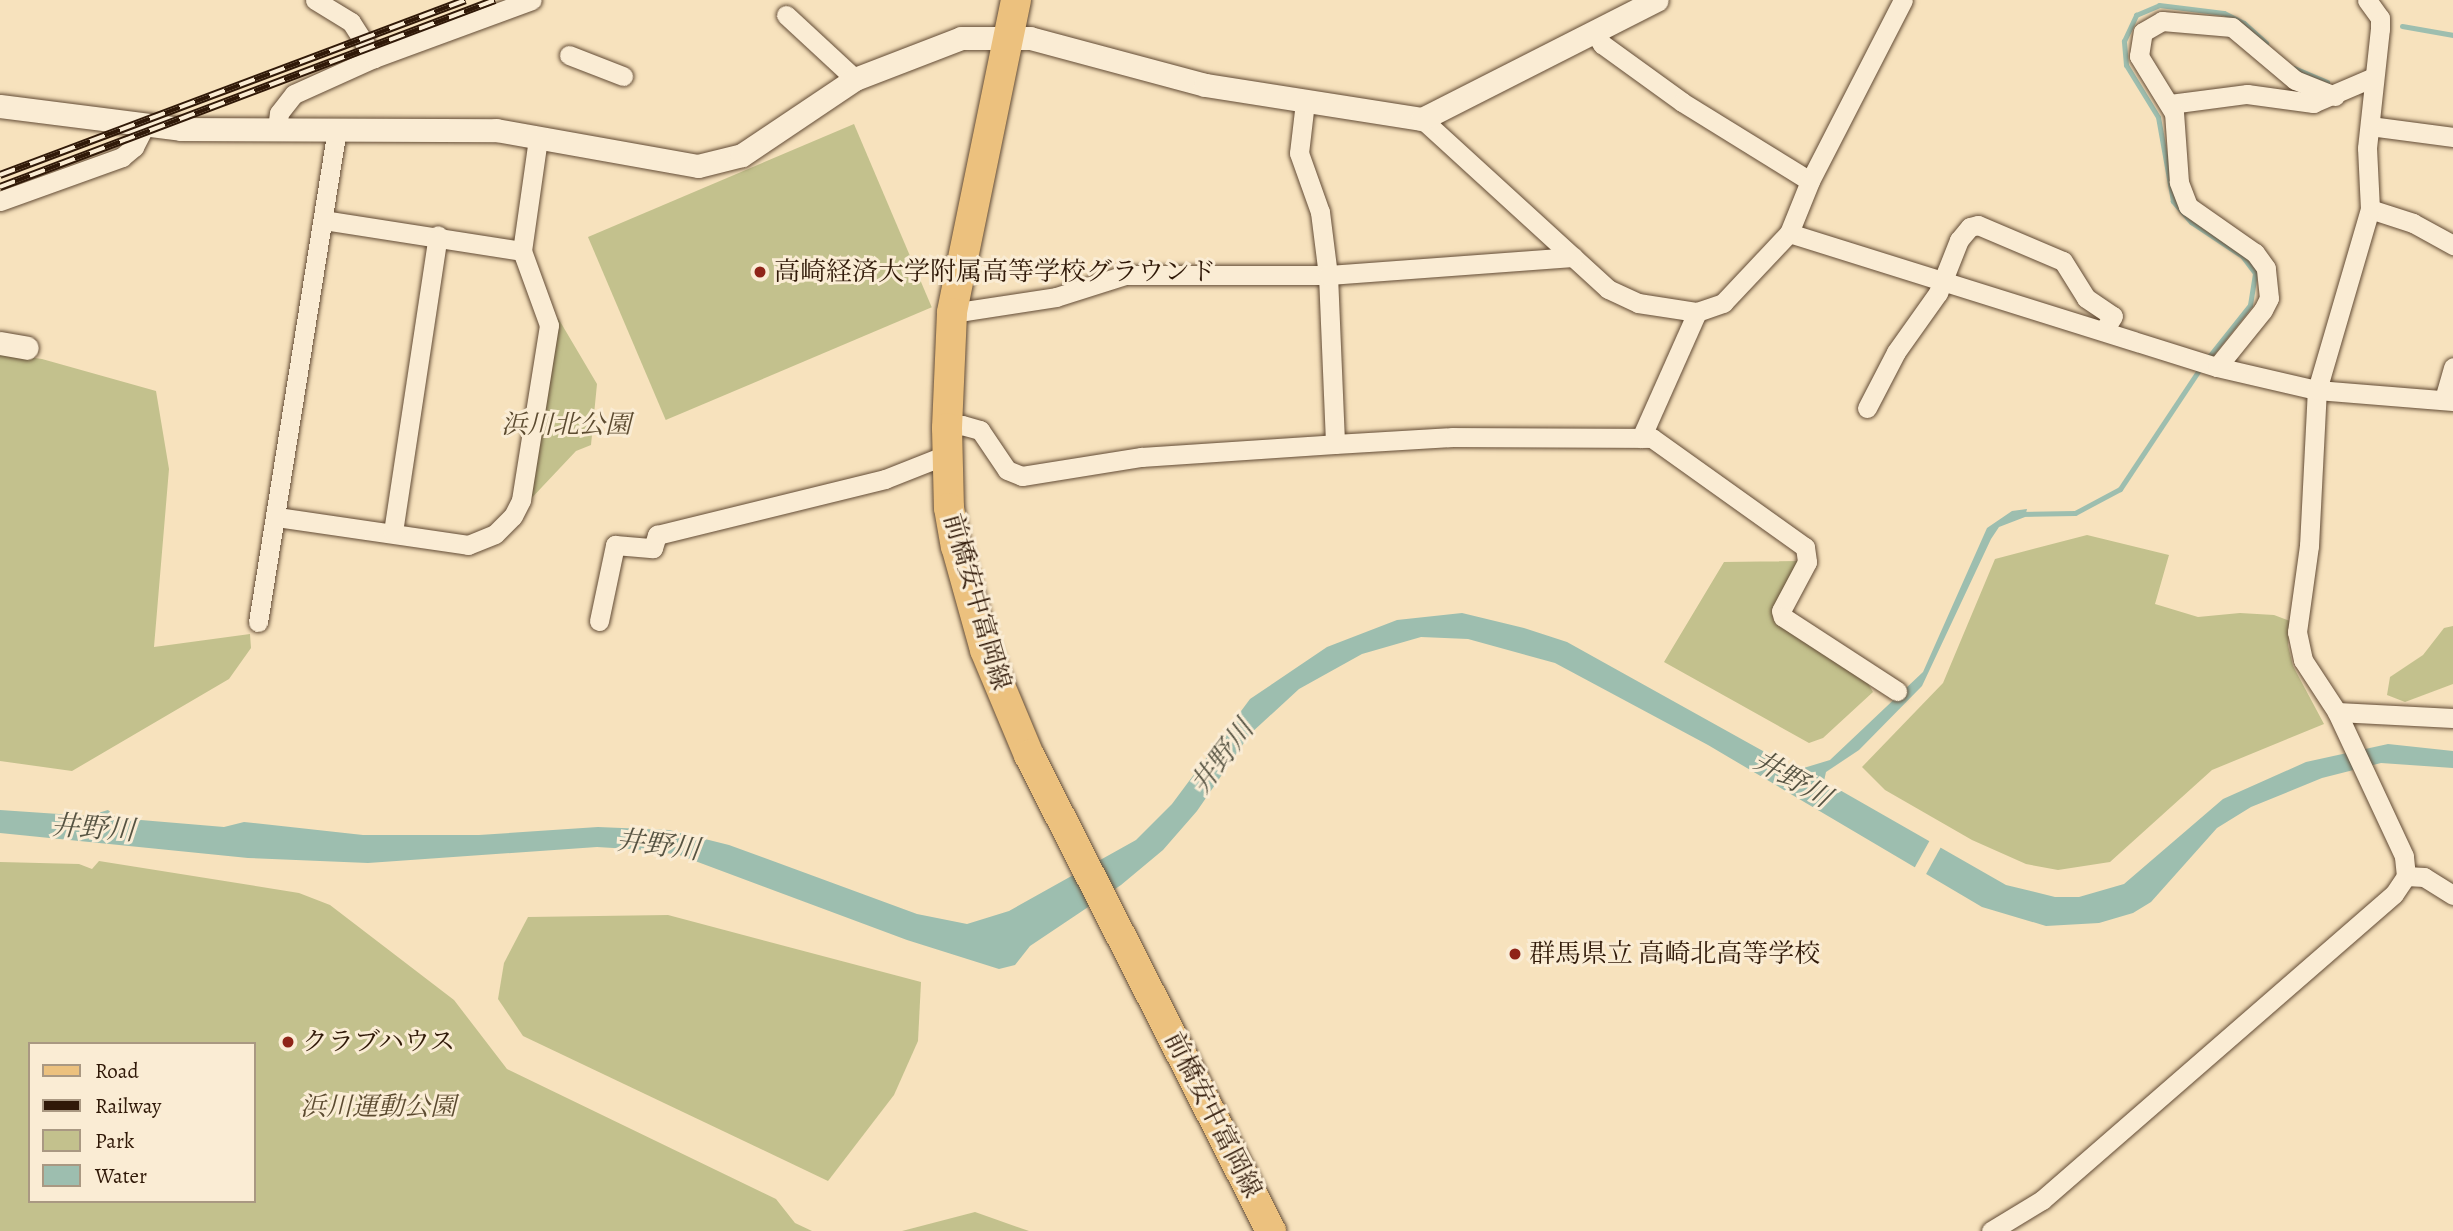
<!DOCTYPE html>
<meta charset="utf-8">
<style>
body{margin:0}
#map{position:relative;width:2453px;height:1231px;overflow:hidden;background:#f7e2bd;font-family:Alegreya,"Noto Serif JP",serif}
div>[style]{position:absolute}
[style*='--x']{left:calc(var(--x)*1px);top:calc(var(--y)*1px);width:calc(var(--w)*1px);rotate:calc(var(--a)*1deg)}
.green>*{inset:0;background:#c3c18d;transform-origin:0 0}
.water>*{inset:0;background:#9dbeaf}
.pier>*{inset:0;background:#f7e2bd;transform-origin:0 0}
.stream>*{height:5px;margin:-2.5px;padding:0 2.5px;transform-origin:2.5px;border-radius:2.5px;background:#9dbeaf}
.roads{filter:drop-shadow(0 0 2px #624b35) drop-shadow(0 0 2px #624b35)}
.minor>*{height:19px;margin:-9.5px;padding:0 9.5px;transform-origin:9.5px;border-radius:9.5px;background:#faecd4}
.tertiary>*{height:23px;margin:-11.5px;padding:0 11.5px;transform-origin:11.5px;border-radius:11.5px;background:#faecd4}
.primary>*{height:30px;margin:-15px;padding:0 15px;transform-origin:15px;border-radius:15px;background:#ecc17e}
.rail>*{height:8px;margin-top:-4px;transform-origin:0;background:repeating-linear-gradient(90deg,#faecd4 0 16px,#301908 0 32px);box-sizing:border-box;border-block:2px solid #301908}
.dots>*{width:19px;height:19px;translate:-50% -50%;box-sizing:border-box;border:4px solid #faecd4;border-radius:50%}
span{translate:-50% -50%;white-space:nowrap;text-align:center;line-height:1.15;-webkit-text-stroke:6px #faecd4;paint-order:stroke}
.poi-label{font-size:26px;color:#301908}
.left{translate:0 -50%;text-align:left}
.park-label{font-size:26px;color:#5c4b30;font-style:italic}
.street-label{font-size:26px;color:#301908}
.water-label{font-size:28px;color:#565342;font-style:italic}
.legend{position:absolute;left:28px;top:1042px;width:228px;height:161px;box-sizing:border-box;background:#faecd4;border:2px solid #a99882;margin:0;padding:9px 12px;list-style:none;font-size:21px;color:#301908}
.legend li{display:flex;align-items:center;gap:14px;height:35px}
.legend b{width:35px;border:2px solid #a99882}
</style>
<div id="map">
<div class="green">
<i style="left:854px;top:124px;width:199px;height:289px;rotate:67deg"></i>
<i style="clip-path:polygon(558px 318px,597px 384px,591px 445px,576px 451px,526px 504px)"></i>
<i style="clip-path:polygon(0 353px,42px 359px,156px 391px,169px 469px,154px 647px,250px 634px,251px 648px,229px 679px,72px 771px,0 761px)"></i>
<i style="clip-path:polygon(2087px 535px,2169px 555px,2155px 604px,2198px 617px,2240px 613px,2274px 615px,2290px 621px,2288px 645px,2293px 666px,2324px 724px,2212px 770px,2110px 862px,2058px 870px,2026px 864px,1972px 840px,1885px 790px,1862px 767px,1943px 683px,1995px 559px)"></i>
<i style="clip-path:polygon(1800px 561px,1773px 609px,1773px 619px,1866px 680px,1873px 692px,1823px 738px,1809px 743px,1664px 662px,1724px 562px)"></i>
<i style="clip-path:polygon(2453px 626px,2453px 684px,2405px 702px,2387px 695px,2390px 677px,2423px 655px,2444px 628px)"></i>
<i style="clip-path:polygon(evenodd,99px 861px,299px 893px,330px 905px,454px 1000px,507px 1069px,776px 1199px,795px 1223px,812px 1231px,0 1231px,0 862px,79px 864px,92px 869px,99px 861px,30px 1044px,254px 1044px,254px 1201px,30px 1201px,30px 1044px)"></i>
<i style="clip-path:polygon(668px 915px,921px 982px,918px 1041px,894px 1095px,828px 1181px,523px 1036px,498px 999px,504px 963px,528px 917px)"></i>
<i style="clip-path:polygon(975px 1212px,1029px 1231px,902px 1231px)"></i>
</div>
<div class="water">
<i style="clip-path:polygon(2027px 509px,2025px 517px,1999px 527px,1991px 539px,1922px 686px,1859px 750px,1826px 772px,1824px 781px,2006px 885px,2055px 897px,2079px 897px,2124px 884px,2223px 799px,2306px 762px,2388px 744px,2453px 751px,2453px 768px,2381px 763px,2322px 778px,2251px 807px,2217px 828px,2151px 902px,2133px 913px,2099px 923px,2046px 926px,1982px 907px,1708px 745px,1555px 663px,1468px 639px,1421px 637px,1362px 654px,1299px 689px,1250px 734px,1197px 811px,1163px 850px,1121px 885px,1030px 946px,1015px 965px,999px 969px,907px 940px,679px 855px,646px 850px,597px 847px,368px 863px,248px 858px,0 833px,0 810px,88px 816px,108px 810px,117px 818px,224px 827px,244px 822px,363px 835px,479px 835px,598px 827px,669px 830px,729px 845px,917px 914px,967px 924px,1009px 911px,1136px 840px,1172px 804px,1250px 699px,1327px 647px,1397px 620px,1462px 613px,1524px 628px,1567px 642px,1797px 770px,1830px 760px,1923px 672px,1987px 528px,2012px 511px)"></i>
</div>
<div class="pier">
<i style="left:1930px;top:840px;width:13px;height:35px;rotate:29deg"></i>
</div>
<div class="stream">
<i style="--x:2402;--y:26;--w:52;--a:10"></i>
<i style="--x:2294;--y:68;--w:36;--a:23"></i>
<i style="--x:2207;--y:359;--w:69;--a:-51.5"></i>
<i style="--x:2250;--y:305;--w:32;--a:-81"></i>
<i style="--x:2255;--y:273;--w:21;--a:-127"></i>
<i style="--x:2242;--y:256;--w:61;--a:-146.3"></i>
<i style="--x:2191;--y:222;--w:28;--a:-131"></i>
<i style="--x:2173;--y:201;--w:85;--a:-100.1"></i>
<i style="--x:2158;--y:117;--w:61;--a:-121.6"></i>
<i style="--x:2126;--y:65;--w:24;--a:-95"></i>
<i style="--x:2124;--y:41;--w:29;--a:-65"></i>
<i style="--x:2136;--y:15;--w:25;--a:-23"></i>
<i style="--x:2159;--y:5;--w:65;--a:7"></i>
<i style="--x:2224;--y:13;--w:22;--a:27"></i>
<i style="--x:2244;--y:23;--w:30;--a:42"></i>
<i style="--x:2020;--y:514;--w:55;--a:-1"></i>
<i style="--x:2075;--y:513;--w:51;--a:-28.1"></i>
<i style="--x:2120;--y:489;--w:146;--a:-56.4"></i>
</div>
<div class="roads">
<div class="minor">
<i style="--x:315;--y:0;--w:42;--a:31.4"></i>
<i style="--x:351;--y:22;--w:43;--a:57.4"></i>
<i style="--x:786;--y:15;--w:94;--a:42.8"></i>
<i style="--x:1596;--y:34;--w:12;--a:59"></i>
<i style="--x:1602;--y:44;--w:99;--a:35.9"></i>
<i style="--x:1682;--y:102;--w:150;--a:31.7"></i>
<i style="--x:569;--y:55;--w:58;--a:21.3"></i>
<i style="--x:1305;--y:102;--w:51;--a:96.7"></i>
<i style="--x:1299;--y:153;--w:63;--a:70.4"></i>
<i style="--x:1320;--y:212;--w:64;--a:82.8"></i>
<i style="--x:1328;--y:275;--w:169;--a:87.6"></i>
<i style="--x:2170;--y:104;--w:78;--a:-7.4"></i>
<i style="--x:2247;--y:94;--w:67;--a:7.8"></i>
<i style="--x:2313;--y:103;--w:66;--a:-23.1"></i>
<i style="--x:1422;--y:119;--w:252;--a:42.4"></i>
<i style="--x:1608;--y:289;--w:33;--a:25"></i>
<i style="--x:1638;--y:303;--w:60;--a:8.7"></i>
<i style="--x:1697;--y:312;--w:28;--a:-19"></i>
<i style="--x:1723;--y:303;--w:96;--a:-46.7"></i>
<i style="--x:1789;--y:233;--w:448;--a:17.4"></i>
<i style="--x:2217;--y:367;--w:103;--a:13"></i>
<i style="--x:2317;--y:390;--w:136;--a:4.6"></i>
<i style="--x:2370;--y:126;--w:84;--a:7.5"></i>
<i style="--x:277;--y:129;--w:16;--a:-83"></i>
<i style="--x:279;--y:113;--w:24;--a:-52"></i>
<i style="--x:294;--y:94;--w:88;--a:-24.2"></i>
<i style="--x:374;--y:58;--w:168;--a:-20.2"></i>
<i style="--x:0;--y:201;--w:130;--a:-19.8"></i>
<i style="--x:122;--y:157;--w:16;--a:-40"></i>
<i style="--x:134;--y:147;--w:22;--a:-63"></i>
<i style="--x:2370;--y:209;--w:45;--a:18"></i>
<i style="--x:2413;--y:223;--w:46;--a:28.8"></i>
<i style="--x:324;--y:220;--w:200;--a:8.9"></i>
<i style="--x:1789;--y:233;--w:56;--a:-68"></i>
<i style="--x:1810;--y:181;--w:203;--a:-62.8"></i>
<i style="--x:952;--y:313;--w:105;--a:-8.7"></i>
<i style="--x:1056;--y:297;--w:72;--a:-17.7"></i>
<i style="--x:1125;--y:275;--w:203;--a:0"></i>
<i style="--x:1328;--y:275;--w:246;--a:-4.2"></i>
<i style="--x:2217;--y:367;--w:73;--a:-51.1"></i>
<i style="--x:2263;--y:310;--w:13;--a:-63"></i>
<i style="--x:2269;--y:298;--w:30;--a:-96"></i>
<i style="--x:2266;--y:268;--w:19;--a:-126"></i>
<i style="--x:2255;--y:253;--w:82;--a:-145"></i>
<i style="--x:2188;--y:206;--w:26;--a:-111"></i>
<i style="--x:2179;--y:182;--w:69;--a:-94.1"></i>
<i style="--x:2174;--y:113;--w:67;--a:-121.6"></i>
<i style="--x:2139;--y:56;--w:24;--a:-81"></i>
<i style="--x:2143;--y:32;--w:22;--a:-30"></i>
<i style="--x:2162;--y:21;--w:70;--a:4.9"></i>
<i style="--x:2232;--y:27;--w:82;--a:40.1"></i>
<i style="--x:2295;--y:80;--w:43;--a:21.8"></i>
<i style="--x:2444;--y:399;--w:33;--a:-74"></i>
<i style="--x:1867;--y:408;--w:63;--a:-62.6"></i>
<i style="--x:1896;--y:352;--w:72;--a:-54.6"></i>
<i style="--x:1938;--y:293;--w:57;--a:-68.4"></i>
<i style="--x:1959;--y:240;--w:17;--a:-50"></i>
<i style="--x:1970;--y:227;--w:8;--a:-14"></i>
<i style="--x:1978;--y:225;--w:92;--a:23"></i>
<i style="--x:2063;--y:261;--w:44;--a:58.1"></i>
<i style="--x:2086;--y:298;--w:32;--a:34"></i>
<i style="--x:2113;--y:316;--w:17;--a:123"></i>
<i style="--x:947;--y:428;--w:15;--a:-11"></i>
<i style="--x:962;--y:425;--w:19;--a:16"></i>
<i style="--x:980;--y:430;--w:48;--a:56"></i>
<i style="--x:1007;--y:470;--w:16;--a:22"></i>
<i style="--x:1022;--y:476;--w:121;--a:-9.1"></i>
<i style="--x:1141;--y:457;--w:194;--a:-3.8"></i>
<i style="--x:1335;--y:444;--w:118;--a:-3.4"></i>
<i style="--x:1453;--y:437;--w:199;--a:0.3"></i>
<i style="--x:1652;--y:438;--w:188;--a:35.5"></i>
<i style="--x:1805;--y:547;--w:15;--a:82"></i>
<i style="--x:1807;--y:562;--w:55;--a:118"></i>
<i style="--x:1781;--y:611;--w:6;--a:72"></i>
<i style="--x:1783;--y:617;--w:136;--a:33"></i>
<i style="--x:1641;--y:438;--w:138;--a:-66"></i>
<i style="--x:277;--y:517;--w:193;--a:8.3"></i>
<i style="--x:468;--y:545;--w:29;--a:-22"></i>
<i style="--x:495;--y:534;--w:25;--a:-45"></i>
<i style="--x:513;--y:516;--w:18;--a:-63"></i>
<i style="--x:521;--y:500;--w:177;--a:-80.9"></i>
<i style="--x:549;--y:325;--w:79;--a:-110"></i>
<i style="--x:522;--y:251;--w:114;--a:-81.9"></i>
<i style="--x:393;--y:532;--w:300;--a:-81.4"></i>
<i style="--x:599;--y:621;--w:78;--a:-78.1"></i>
<i style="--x:615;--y:545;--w:38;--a:5"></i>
<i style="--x:653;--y:548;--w:14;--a:-73"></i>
<i style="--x:657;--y:535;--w:235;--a:-13.8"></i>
<i style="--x:885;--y:479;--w:68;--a:-21.6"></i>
<i style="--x:258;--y:622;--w:498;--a:-80.9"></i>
<i style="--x:2337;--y:712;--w:116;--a:3"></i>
<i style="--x:2406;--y:876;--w:18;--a:3"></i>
<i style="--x:2424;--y:877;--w:34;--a:32"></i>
<i style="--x:1991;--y:1231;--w:60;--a:-31.3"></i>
<i style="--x:2042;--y:1200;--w:466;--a:-41"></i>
<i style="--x:2394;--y:894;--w:22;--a:-56"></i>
<i style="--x:2406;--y:876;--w:20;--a:-96"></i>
<i style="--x:2404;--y:856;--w:159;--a:-115"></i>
<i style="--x:2337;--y:712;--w:62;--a:-123.2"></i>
<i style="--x:2303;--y:660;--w:29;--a:-102"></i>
<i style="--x:2297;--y:632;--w:87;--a:-82.1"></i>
<i style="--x:2309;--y:546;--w:156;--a:-87.1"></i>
<i style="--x:2317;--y:390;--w:189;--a:-73.7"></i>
<i style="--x:2370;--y:209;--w:61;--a:-92.8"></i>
<i style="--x:2367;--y:148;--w:120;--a:-83.8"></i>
<i style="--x:2380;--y:29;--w:11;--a:-90"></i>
<i style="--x:2380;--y:18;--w:22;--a:-126"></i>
</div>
<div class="tertiary">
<i style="--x:0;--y:106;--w:182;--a:7.2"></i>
<i style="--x:181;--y:129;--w:315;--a:0.2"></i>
<i style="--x:496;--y:130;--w:205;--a:10.1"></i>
<i style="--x:698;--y:166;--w:45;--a:-14"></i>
<i style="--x:742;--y:155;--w:136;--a:-33.9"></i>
<i style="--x:855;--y:79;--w:114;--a:-21.1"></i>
<i style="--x:961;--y:38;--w:69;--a:0"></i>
<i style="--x:1030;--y:38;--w:181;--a:15"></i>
<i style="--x:1205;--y:85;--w:220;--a:8.9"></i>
<i style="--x:1422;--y:119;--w:263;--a:-26.9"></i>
<i style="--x:0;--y:343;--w:27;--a:10"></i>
</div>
<div class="primary">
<i style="--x:1016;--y:0;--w:319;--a:101.6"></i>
<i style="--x:952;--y:313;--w:115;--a:92.5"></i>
<i style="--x:947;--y:428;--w:80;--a:88.6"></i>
<i style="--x:949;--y:508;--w:39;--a:80"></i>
<i style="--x:956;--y:546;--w:108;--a:74.4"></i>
<i style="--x:985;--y:650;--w:114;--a:67.3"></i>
<i style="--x:1029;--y:755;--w:534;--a:63.05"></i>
</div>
</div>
<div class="rail">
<i style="--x:0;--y:175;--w:497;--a:-20.6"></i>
<i style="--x:0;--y:187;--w:529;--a:-20.7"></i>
</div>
<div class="dots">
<i style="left:760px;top:272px;background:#8f2418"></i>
<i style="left:1515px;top:954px;background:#8f2418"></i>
<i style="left:288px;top:1042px;background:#8f2418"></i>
</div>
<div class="poi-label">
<span class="left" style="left:774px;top:272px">高崎経済大学附属高等学校グラウンド</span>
<span class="left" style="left:1529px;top:954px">群馬県立 高崎北高等学校</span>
<span class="left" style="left:302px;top:1042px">クラブハウス</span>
</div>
<div class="park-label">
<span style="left:566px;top:425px">浜川北公園</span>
<span style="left:378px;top:1107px">浜川運動公園</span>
</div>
<div class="street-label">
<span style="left:977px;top:602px;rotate:74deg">前橋安中富岡線</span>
<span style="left:1213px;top:1115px;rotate:63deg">前橋安中富岡線</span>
</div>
<div class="water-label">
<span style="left:1222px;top:757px;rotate:-53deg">井野川</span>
<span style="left:1792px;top:779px;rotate:30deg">井野川</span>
<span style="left:93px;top:828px;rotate:4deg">井野川</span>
<span style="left:658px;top:845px;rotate:7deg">井野川</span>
</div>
<ul class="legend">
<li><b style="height:9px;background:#ecc17e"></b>Road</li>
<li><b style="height:9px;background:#301908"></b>Railway</li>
<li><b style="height:19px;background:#c3c18d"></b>Park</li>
<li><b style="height:19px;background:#9dbeaf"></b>Water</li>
</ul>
</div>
